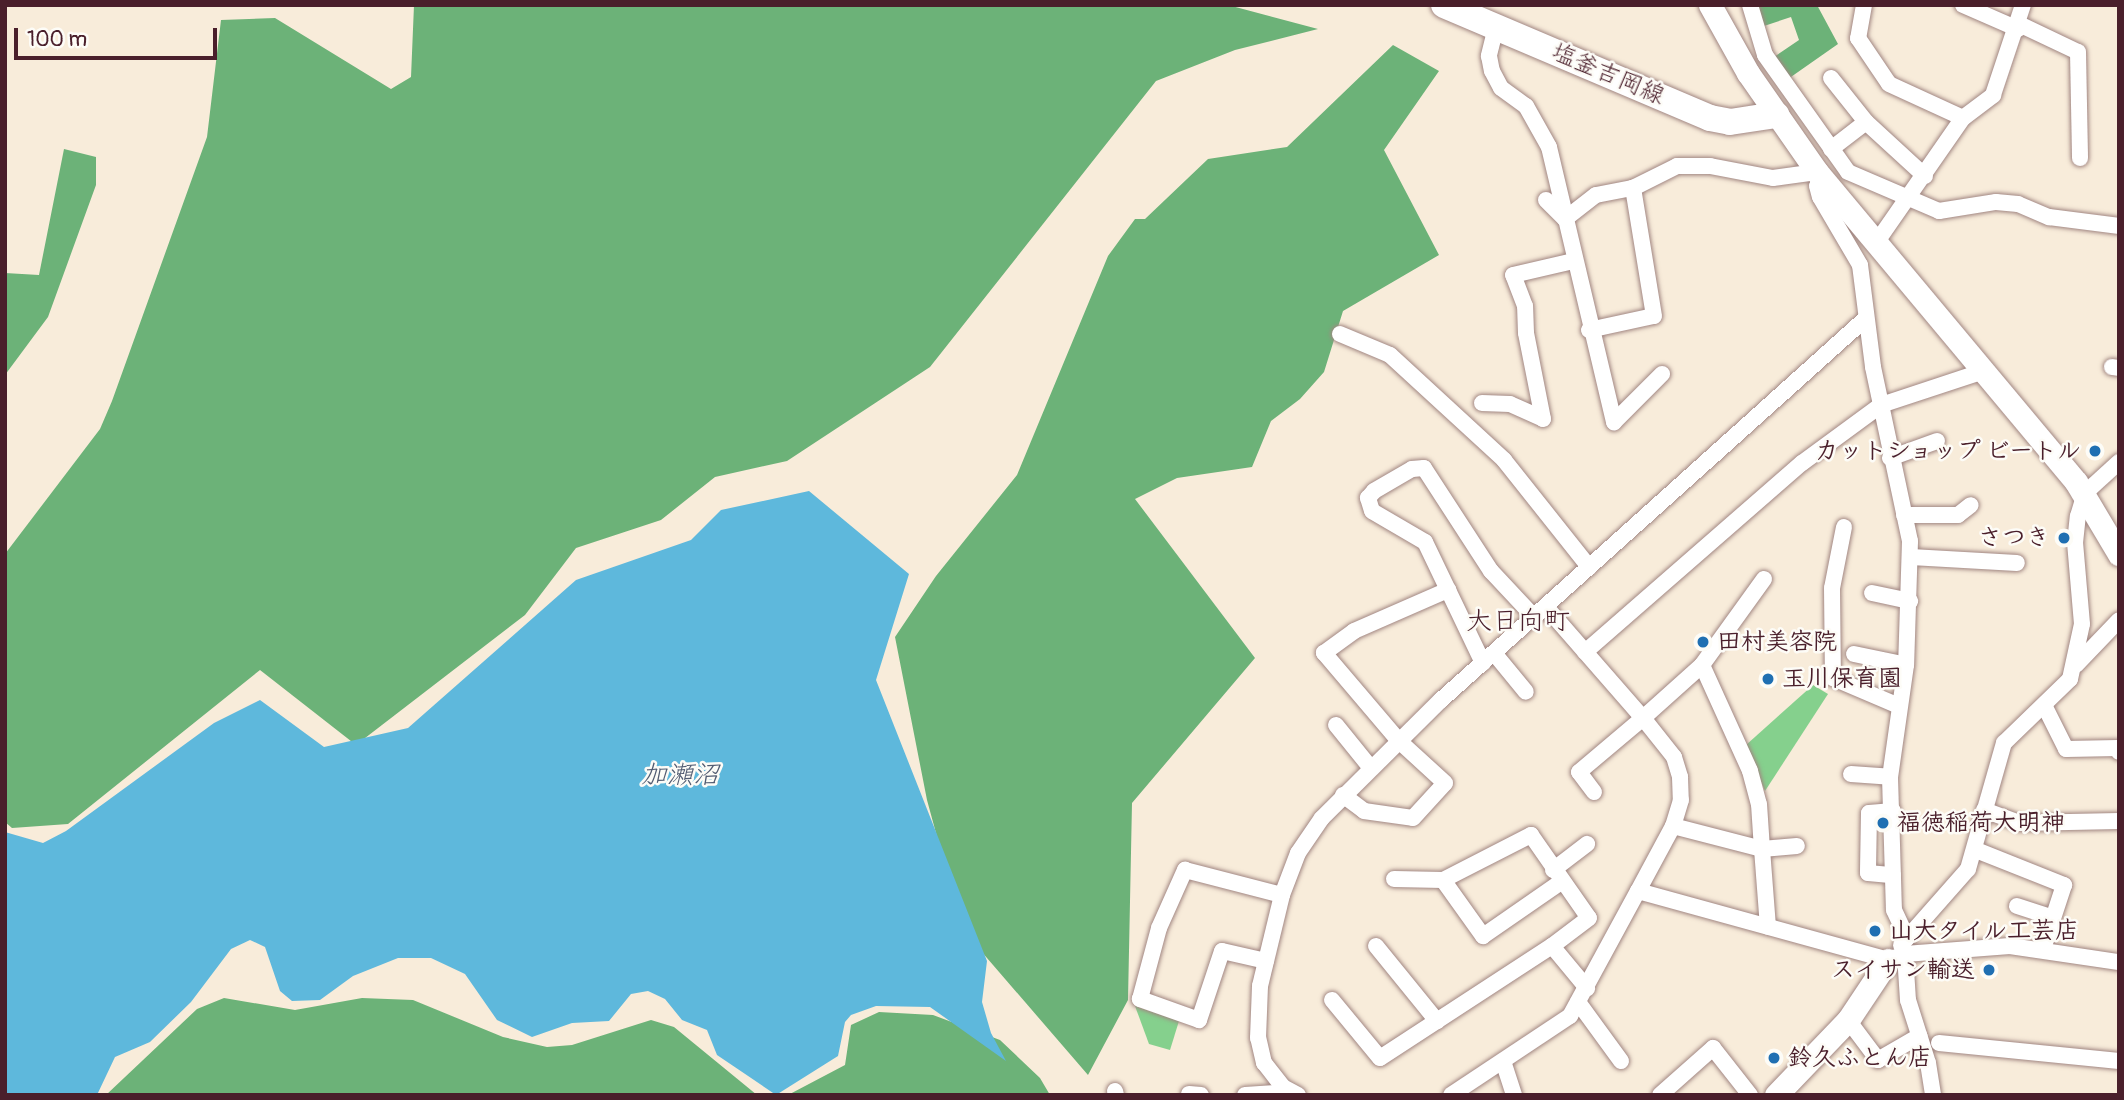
<!DOCTYPE html>
<meta charset="utf-8">
<style>
body{margin:0}
#map{position:relative;width:2124px;height:1100px;overflow:hidden;background:#f8ecda;font-family:Pangolin,"Klee One",sans-serif}
div>[style]{position:absolute}
[style*='--x']{left:calc(var(--x)*1px);top:calc(var(--y)*1px);width:calc(var(--w)*1px);rotate:calc(var(--a)*1deg)}
.green>*{inset:0;background:#85d08d}
.forest>*{inset:0;background:#6cb278}
.water>*{inset:0;background:#5eb8dc}
.roads{filter:drop-shadow(0 0 2px #a18682) drop-shadow(0 0 2px #a18682)}
.street>*{height:16px;margin:-8px;padding:0 8px;transform-origin:8px;border-radius:8px;background:#fff}
.secondary>*{height:23px;margin:-11.5px;padding:0 11.5px;transform-origin:11.5px;border-radius:11.5px;background:#fff}
.primary>*{height:26px;margin:-13px;padding:0 13px;transform-origin:13px;border-radius:13px;background:#fff}
.dots>*{width:19px;height:19px;translate:-50% -50%;box-sizing:border-box;border:4px solid #fdfcf7;border-radius:50%}
span{translate:-50% -50%;white-space:nowrap;text-align:center;line-height:1.15;-webkit-text-stroke:5px #fdfcf7;paint-order:stroke}
.street-label{font-size:24px;color:#4a1f2b}
.poi-label{font-size:24px;color:#4a1f2b;font-weight:700}
.right{translate:-100% -50%;text-align:right}
.left{translate:0 -50%;text-align:left}
.neighbourhood-label{font-size:26px;color:#4a1f2b}
.water-label{font-size:26px;color:#525c72;font-style:italic}
.frame{position:absolute;inset:0;border:7px solid #4a1f2b;pointer-events:none}
.scale{position:absolute;left:14px;top:28px;width:203px;height:32px;box-sizing:border-box;border:4px solid #4a1f2b;border-top:0;padding-left:9px;font-size:21px;line-height:24px;white-space:nowrap;color:#4a1f2b;-webkit-text-stroke:5px #fdfcf7;paint-order:stroke}
</style>
<div id="map">
<div class="green">
<i style="clip-path:polygon(1813px 685px,1828px 694px,1765px 791px,1746px 745px)"></i>
<i style="clip-path:polygon(1135px 1006px,1179px 1021px,1170px 1050px,1149px 1044px)"></i>
</div>
<div class="forest">
<i style="clip-path:polygon(414px 5px,1228px 5px,1318px 29px,1235px 50px,1156px 81px,930px 367px,787px 461px,715px 477px,661px 520px,576px 548px,525px 615px,356px 745px,260px 670px,68px 824px,12px 828px,5px 822px,5px 554px,100px 429px,112px 401px,207px 137px,221px 20px,275px 18px,391px 89px,411px 77px)"></i>
<i style="clip-path:polygon(1756px 5px,1817px 5px,1838px 44px,1788px 79px,1774px 57px,1799px 40px,1791px 17px,1761px 27px)"></i>
<i style="clip-path:polygon(1393px 45px,1439px 71px,1384px 150px,1439px 255px,1343px 311px,1324px 372px,1300px 399px,1271px 421px,1252px 467px,1177px 478px,1135px 499px,1255px 658px,1132px 803px,1128px 1000px,1088px 1075px,962px 929px,927px 800px,895px 637px,936px 576px,1017px 475px,1108px 256px,1135px 219px,1145px 219px,1208px 159px,1287px 147px)"></i>
<i style="clip-path:polygon(64px 149px,96px 157px,96px 185px,48px 317px,5px 375px,5px 273px,39px 275px)"></i>
<i style="clip-path:polygon(224px 998px,295px 1010px,362px 998px,413px 1000px,503px 1037px,547px 1047px,572px 1045px,651px 1020px,674px 1027px,757px 1095px,106px 1095px,197px 1009px)"></i>
<i style="clip-path:polygon(879px 1012px,933px 1015px,1000px 1040px,1040px 1078px,1050px 1095px,788px 1095px,845px 1065px,851px 1025px)"></i>
</div>
<div class="water">
<i style="clip-path:polygon(809px 491px,909px 574px,876px 680px,987px 961px,982px 1002px,991px 1033px,1006px 1061px,930px 1007px,876px 1006px,851px 1015px,845px 1022px,838px 1056px,776px 1095px,717px 1055px,707px 1030px,682px 1020px,665px 999px,648px 991px,631px 994px,609px 1021px,572px 1023px,532px 1037px,497px 1020px,465px 974px,431px 958px,398px 958px,353px 976px,320px 1000px,292px 1001px,280px 991px,265px 947px,250px 940px,231px 949px,191px 1002px,150px 1042px,115px 1057px,97px 1095px,5px 1095px,5px 832px,43px 843px,66px 831px,214px 723px,260px 700px,324px 747px,408px 728px,576px 580px,691px 540px,721px 510px)"></i>
</div>
<div class="roads">
<div class="street">
<i style="--x:1750;--y:5;--w:52;--a:73.3"></i>
<i style="--x:1765;--y:55;--w:143;--a:54.6"></i>
<i style="--x:1848;--y:172;--w:99;--a:23.2"></i>
<i style="--x:1939;--y:211;--w:58;--a:-9"></i>
<i style="--x:1996;--y:202;--w:22;--a:5"></i>
<i style="--x:2018;--y:204;--w:34;--a:23"></i>
<i style="--x:2049;--y:217;--w:71;--a:7.3"></i>
<i style="--x:1864;--y:5;--w:34;--a:100"></i>
<i style="--x:1858;--y:38;--w:55;--a:56"></i>
<i style="--x:1889;--y:84;--w:81;--a:24.7"></i>
<i style="--x:1963;--y:5;--w:60;--a:23.6"></i>
<i style="--x:2019;--y:24;--w:65;--a:25.4"></i>
<i style="--x:2078;--y:52;--w:106;--a:88.9"></i>
<i style="--x:1496;--y:27;--w:30;--a:104"></i>
<i style="--x:1489;--y:56;--w:15;--a:79"></i>
<i style="--x:1492;--y:71;--w:19;--a:62"></i>
<i style="--x:1501;--y:88;--w:31;--a:36"></i>
<i style="--x:1526;--y:106;--w:47;--a:60.7"></i>
<i style="--x:1549;--y:147;--w:283;--a:76.7"></i>
<i style="--x:1614;--y:422;--w:68;--a:-45"></i>
<i style="--x:1831;--y:78;--w:56;--a:51.5"></i>
<i style="--x:1831;--y:149;--w:44;--a:-37.6"></i>
<i style="--x:1866;--y:122;--w:80;--a:42.5"></i>
<i style="--x:1822;--y:178;--w:9;--a:122"></i>
<i style="--x:1817;--y:186;--w:11;--a:75"></i>
<i style="--x:1820;--y:197;--w:79;--a:59.5"></i>
<i style="--x:1860;--y:265;--w:103;--a:82.7"></i>
<i style="--x:1873;--y:367;--w:178;--a:78"></i>
<i style="--x:1910;--y:541;--w:124;--a:91.8"></i>
<i style="--x:1906;--y:665;--w:113;--a:98.1"></i>
<i style="--x:1890;--y:777;--w:133;--a:88.3"></i>
<i style="--x:1894;--y:910;--w:31;--a:65"></i>
<i style="--x:1546;--y:200;--w:27;--a:45"></i>
<i style="--x:1565;--y:219;--w:39;--a:-38"></i>
<i style="--x:1596;--y:195;--w:38;--a:-11"></i>
<i style="--x:1633;--y:188;--w:49;--a:-26.6"></i>
<i style="--x:1677;--y:166;--w:33;--a:0"></i>
<i style="--x:1710;--y:166;--w:64;--a:10.8"></i>
<i style="--x:1773;--y:178;--w:44;--a:-7.8"></i>
<i style="--x:1876;--y:243;--w:152;--a:-55.2"></i>
<i style="--x:1963;--y:118;--w:38;--a:-37"></i>
<i style="--x:1993;--y:95;--w:95;--a:-71.6"></i>
<i style="--x:1589;--y:330;--w:66;--a:-12.2"></i>
<i style="--x:1654;--y:316;--w:130;--a:-99.3"></i>
<i style="--x:1340;--y:334;--w:54;--a:22.8"></i>
<i style="--x:1390;--y:355;--w:155;--a:42.6"></i>
<i style="--x:1504;--y:460;--w:137;--a:51.5"></i>
<i style="--x:2112;--y:367;--w:7;--a:8"></i>
<i style="--x:1482;--y:403;--w:28;--a:2"></i>
<i style="--x:1510;--y:404;--w:36;--a:24"></i>
<i style="--x:1543;--y:419;--w:88;--a:-101.2"></i>
<i style="--x:1526;--y:333;--w:27;--a:-92"></i>
<i style="--x:1525;--y:306;--w:33;--a:-111"></i>
<i style="--x:1513;--y:275;--w:62;--a:-13.1"></i>
<i style="--x:1890;--y:458;--w:50;--a:-19.9"></i>
<i style="--x:1904;--y:515;--w:54;--a:0"></i>
<i style="--x:1958;--y:515;--w:16;--a:-38"></i>
<i style="--x:1844;--y:527;--w:62;--a:101.1"></i>
<i style="--x:1832;--y:588;--w:90;--a:89.4"></i>
<i style="--x:1833;--y:678;--w:72;--a:23"></i>
<i style="--x:1911;--y:557;--w:106;--a:3.2"></i>
<i style="--x:1764;--y:579;--w:106;--a:125.8"></i>
<i style="--x:1702;--y:665;--w:116;--a:65.6"></i>
<i style="--x:1750;--y:771;--w:34;--a:75"></i>
<i style="--x:1759;--y:804;--w:45;--a:86.2"></i>
<i style="--x:1762;--y:849;--w:35;--a:-5"></i>
<i style="--x:1872;--y:593;--w:39;--a:12"></i>
<i style="--x:1546;--y:607;--w:147;--a:48.9"></i>
<i style="--x:1643;--y:718;--w:79;--a:-41.9"></i>
<i style="--x:1585;--y:652;--w:288;--a:-41.1"></i>
<i style="--x:1802;--y:463;--w:98;--a:-36.3"></i>
<i style="--x:1881;--y:405;--w:108;--a:-18.3"></i>
<i style="--x:1494;--y:653;--w:50;--a:50.6"></i>
<i style="--x:1854;--y:654;--w:53;--a:11.9"></i>
<i style="--x:1483;--y:663;--w:134;--a:-115.6"></i>
<i style="--x:1425;--y:542;--w:61;--a:-149.7"></i>
<i style="--x:1372;--y:511;--w:14;--a:-107"></i>
<i style="--x:1368;--y:498;--w:9;--a:-49"></i>
<i style="--x:1374;--y:491;--w:44;--a:-30.1"></i>
<i style="--x:1412;--y:469;--w:12;--a:-5"></i>
<i style="--x:1424;--y:468;--w:123;--a:57"></i>
<i style="--x:1491;--y:571;--w:64;--a:46.9"></i>
<i style="--x:2076;--y:665;--w:62;--a:-46.3"></i>
<i style="--x:2045;--y:707;--w:47;--a:63.4"></i>
<i style="--x:2066;--y:749;--w:52;--a:-1.1"></i>
<i style="--x:2118;--y:748;--w:4;--a:76"></i>
<i style="--x:1336;--y:725;--w:54;--a:51"></i>
<i style="--x:1851;--y:774;--w:39;--a:4"></i>
<i style="--x:1594;--y:792;--w:25;--a:-127"></i>
<i style="--x:1579;--y:772;--w:84;--a:-40.2"></i>
<i style="--x:1643;--y:718;--w:50;--a:51.5"></i>
<i style="--x:1674;--y:757;--w:21;--a:73"></i>
<i style="--x:1680;--y:777;--w:23;--a:88"></i>
<i style="--x:1681;--y:800;--w:27;--a:107"></i>
<i style="--x:1343;--y:795;--w:26;--a:37"></i>
<i style="--x:1364;--y:811;--w:49;--a:8.1"></i>
<i style="--x:1413;--y:818;--w:47;--a:-47.6"></i>
<i style="--x:1445;--y:783;--w:62;--a:-137.6"></i>
<i style="--x:1399;--y:741;--w:116;--a:-130.4"></i>
<i style="--x:1324;--y:653;--w:37;--a:-36"></i>
<i style="--x:1354;--y:631;--w:103;--a:-23.6"></i>
<i style="--x:1984;--y:810;--w:37;--a:20"></i>
<i style="--x:2019;--y:823;--w:100;--a:-1.1"></i>
<i style="--x:1893;--y:811;--w:24;--a:175"></i>
<i style="--x:1869;--y:813;--w:60;--a:91"></i>
<i style="--x:1868;--y:873;--w:25;--a:5"></i>
<i style="--x:1976;--y:850;--w:95;--a:21.7"></i>
<i style="--x:2064;--y:885;--w:67;--a:108.2"></i>
<i style="--x:1553;--y:870;--w:43;--a:-37.4"></i>
<i style="--x:1394;--y:879;--w:49;--a:1.2"></i>
<i style="--x:1443;--y:880;--w:99;--a:-27.1"></i>
<i style="--x:1531;--y:835;--w:101;--a:55.1"></i>
<i style="--x:1589;--y:918;--w:46;--a:142.9"></i>
<i style="--x:1443;--y:880;--w:69;--a:54.5"></i>
<i style="--x:1483;--y:936;--w:95;--a:-34.7"></i>
<i style="--x:1638;--y:891;--w:74;--a:-61.7"></i>
<i style="--x:1673;--y:826;--w:92;--a:14.5"></i>
<i style="--x:1762;--y:849;--w:78;--a:85.6"></i>
<i style="--x:2017;--y:906;--w:38;--a:18"></i>
<i style="--x:1901;--y:945;--w:101;--a:-48.6"></i>
<i style="--x:1968;--y:869;--w:131;--a:-74.1"></i>
<i style="--x:2004;--y:743;--w:92;--a:-44.1"></i>
<i style="--x:2070;--y:679;--w:56;--a:-77.7"></i>
<i style="--x:2082;--y:624;--w:81;--a:-94.9"></i>
<i style="--x:2075;--y:543;--w:27;--a:-84"></i>
<i style="--x:2078;--y:516;--w:24;--a:-73"></i>
<i style="--x:2085;--y:493;--w:46;--a:-42.4"></i>
<i style="--x:1376;--y:946;--w:97;--a:50.9"></i>
<i style="--x:1905;--y:954;--w:46;--a:86.3"></i>
<i style="--x:1908;--y:1000;--w:66;--a:72.4"></i>
<i style="--x:1928;--y:1063;--w:32;--a:81"></i>
<i style="--x:1266;--y:961;--w:45;--a:-167.2"></i>
<i style="--x:1222;--y:951;--w:73;--a:108.4"></i>
<i style="--x:1199;--y:1020;--w:63;--a:-160.4"></i>
<i style="--x:1140;--y:999;--w:73;--a:-75"></i>
<i style="--x:1159;--y:928;--w:64;--a:-65.9"></i>
<i style="--x:1185;--y:870;--w:100;--a:14.5"></i>
<i style="--x:1332;--y:1000;--w:75;--a:50.4"></i>
<i style="--x:1380;--y:1058;--w:205;--a:-33.1"></i>
<i style="--x:1552;--y:946;--w:55;--a:50.2"></i>
<i style="--x:1578;--y:1002;--w:73;--a:53.9"></i>
<i style="--x:1848;--y:1020;--w:50;--a:53.1"></i>
<i style="--x:1878;--y:1060;--w:48;--a:-30.3"></i>
<i style="--x:1939;--y:1043;--w:181;--a:5.7"></i>
<i style="--x:1503;--y:1061;--w:36;--a:72"></i>
<i style="--x:1115;--y:1091;--w:4;--a:76"></i>
<i style="--x:1189;--y:1094;--w:12;--a:5"></i>
<i style="--x:1245;--y:1095;--w:46;--a:-3.7"></i>
<i style="--x:1298;--y:1095;--w:17;--a:-152"></i>
<i style="--x:1283;--y:1087;--w:31;--a:-128"></i>
<i style="--x:1264;--y:1063;--w:26;--a:-103"></i>
<i style="--x:1258;--y:1038;--w:52;--a:-87.8"></i>
<i style="--x:1260;--y:986;--w:94;--a:-76.4"></i>
<i style="--x:1282;--y:895;--w:45;--a:-69.1"></i>
<i style="--x:1298;--y:853;--w:42;--a:-55.6"></i>
<i style="--x:1322;--y:818;--w:168;--a:-44.8"></i>
<i style="--x:1441;--y:700;--w:570;--a:-41.94"></i>
<i style="--x:1451;--y:1095;--w:143;--a:-33.6"></i>
<i style="--x:1570;--y:1016;--w:142;--a:-61.5"></i>
<i style="--x:1638;--y:891;--w:259;--a:15.4"></i>
<i style="--x:1888;--y:960;--w:18;--a:-19"></i>
<i style="--x:1905;--y:954;--w:105;--a:-4.4"></i>
<i style="--x:2010;--y:946;--w:110;--a:8.4"></i>
<i style="--x:1660;--y:1095;--w:71;--a:-41.6"></i>
<i style="--x:1713;--y:1048;--w:60;--a:51.8"></i>
</div>
<div class="secondary">
<i style="--x:1710;--y:5;--w:78;--a:60.8"></i>
<i style="--x:1748;--y:73;--w:121;--a:55.1"></i>
<i style="--x:1817;--y:172;--w:404;--a:50.1"></i>
<i style="--x:2076;--y:482;--w:84;--a:59.2"></i>
<i style="--x:1776;--y:1095;--w:104;--a:-46.2"></i>
<i style="--x:1848;--y:1020;--w:72;--a:-56.3"></i>
</div>
<div class="primary">
<i style="--x:1444;--y:5;--w:289;--a:23"></i>
<i style="--x:1710;--y:118;--w:20;--a:11"></i>
<i style="--x:1730;--y:122;--w:47;--a:-8.7"></i>
</div>
</div>
<div class="dots">
<i style="left:2095px;top:451px;background:#1f6fb2"></i>
<i style="left:2064px;top:538px;background:#1f6fb2"></i>
<i style="left:1703px;top:642px;background:#1f6fb2"></i>
<i style="left:1768px;top:679px;background:#1f6fb2"></i>
<i style="left:1883px;top:823px;background:#1f6fb2"></i>
<i style="left:1875px;top:931px;background:#1f6fb2"></i>
<i style="left:1989px;top:970px;background:#1f6fb2"></i>
<i style="left:1774px;top:1058px;background:#1f6fb2"></i>
</div>
<div class="street-label">
<span style="left:1608px;top:74px;rotate:23deg">塩釜吉岡線</span>
</div>
<div class="poi-label">
<span class="right" style="left:2081px;top:451px">カットショップ ビートル</span>
<span class="right" style="left:2050px;top:538px">さつき</span>
<span class="left" style="left:1717px;top:642px">田村美容院</span>
<span class="left" style="left:1782px;top:679px">玉川保育園</span>
<span class="left" style="left:1897px;top:823px">福徳稲荷大明神</span>
<span class="left" style="left:1889px;top:931px">山大タイル工芸店</span>
<span class="right" style="left:1975px;top:970px">スイサン輸送</span>
<span class="left" style="left:1788px;top:1058px">鈴久ふとん店</span>
</div>
<div class="neighbourhood-label">
<span style="left:1518px;top:622px">大日向町</span>
</div>
<div class="water-label">
<span style="left:680px;top:776px">加瀬沼</span>
</div>
<div class="frame"></div>
<div class="scale">100 m</div>
</div>
